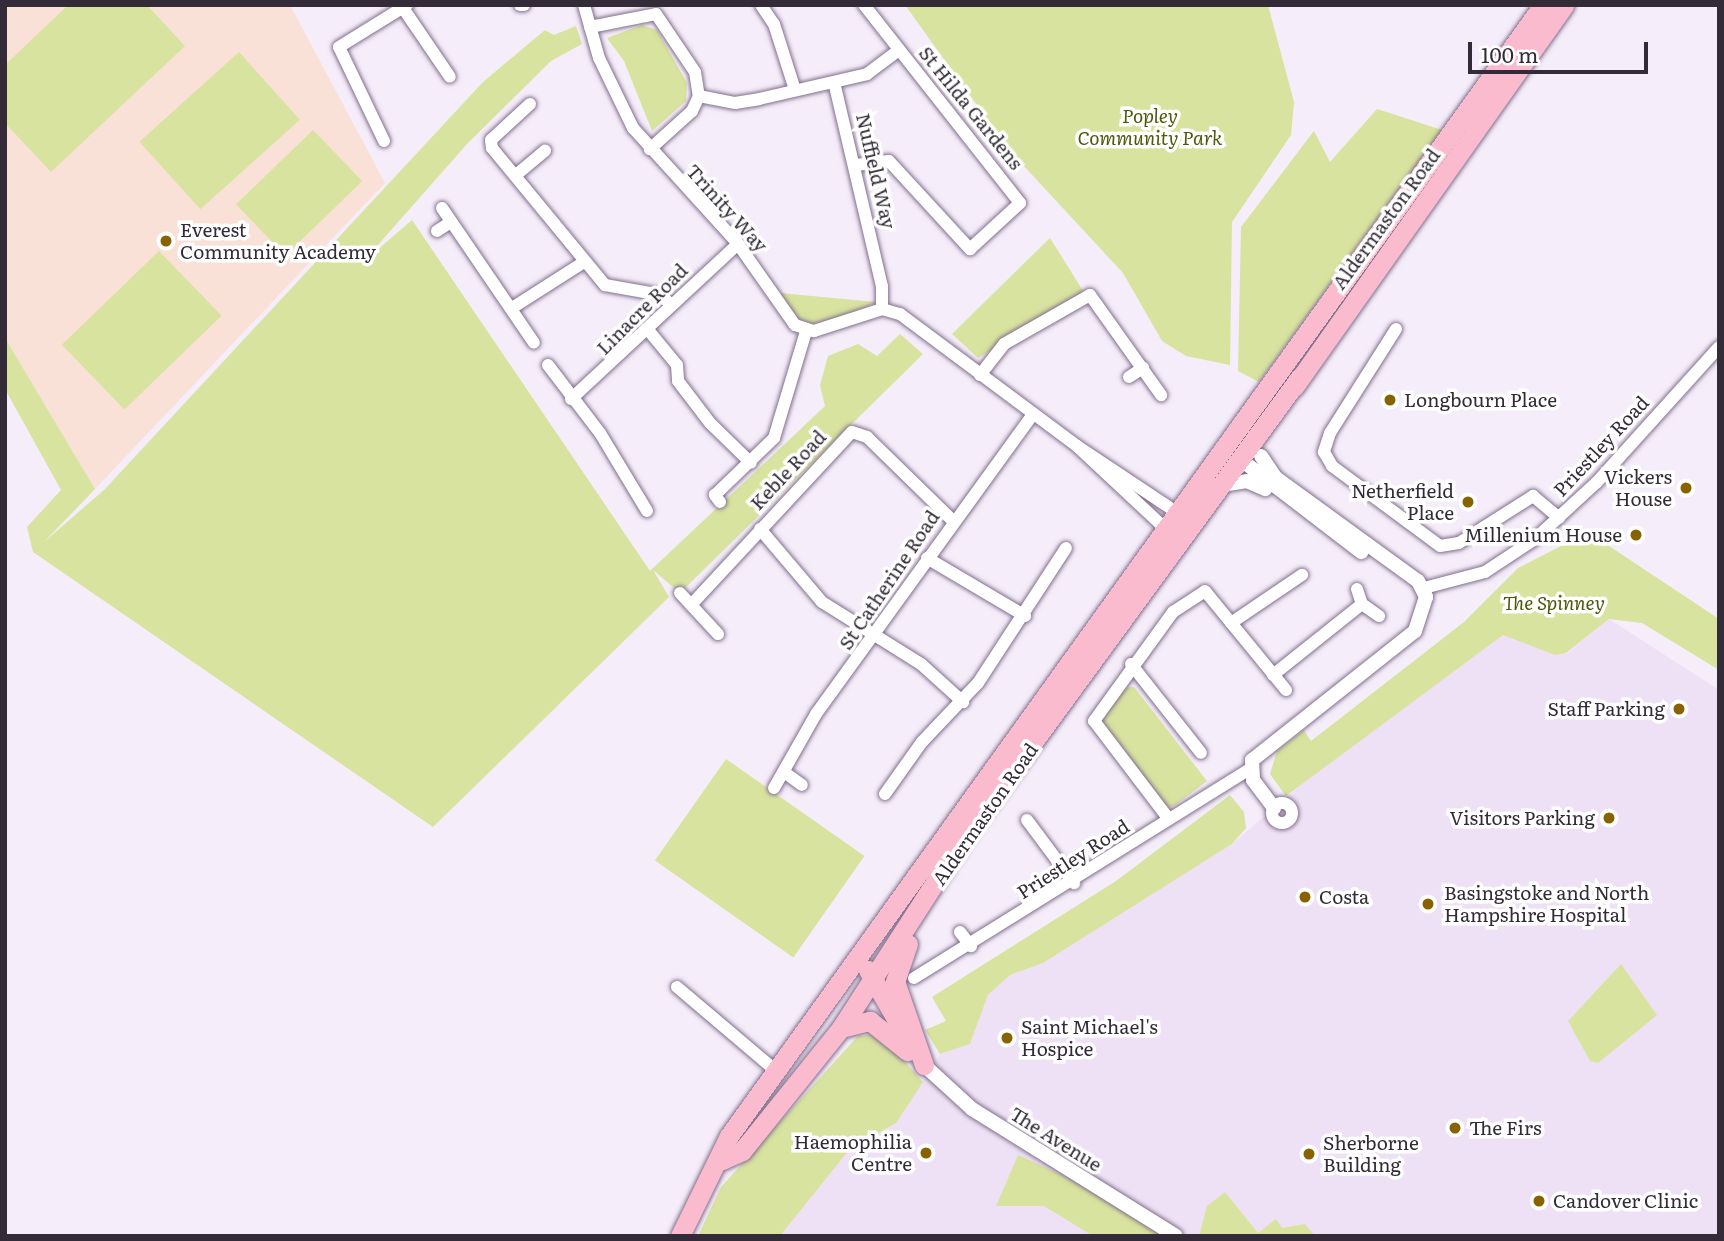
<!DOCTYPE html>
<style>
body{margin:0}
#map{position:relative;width:1724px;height:1241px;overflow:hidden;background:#f5edfa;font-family:Literata,serif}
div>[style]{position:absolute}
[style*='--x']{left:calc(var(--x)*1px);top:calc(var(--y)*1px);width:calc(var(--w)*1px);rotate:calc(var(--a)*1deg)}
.education>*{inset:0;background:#f9e1d8}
.medical>*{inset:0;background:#eee1f5}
.green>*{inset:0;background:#d8e39f;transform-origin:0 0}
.roads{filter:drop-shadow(0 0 2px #816f8c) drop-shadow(0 0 2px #816f8c)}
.minor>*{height:12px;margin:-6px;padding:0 6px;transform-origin:6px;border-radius:6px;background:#fff}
.minor>.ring{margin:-6px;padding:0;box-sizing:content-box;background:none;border:12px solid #fff;border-radius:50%}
.tertiary>*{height:14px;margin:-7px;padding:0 7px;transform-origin:7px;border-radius:7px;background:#fff}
.primary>*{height:19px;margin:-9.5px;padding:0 9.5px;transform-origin:9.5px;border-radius:9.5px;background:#fbbbce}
.dots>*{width:19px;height:19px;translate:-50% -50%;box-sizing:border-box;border:4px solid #fff;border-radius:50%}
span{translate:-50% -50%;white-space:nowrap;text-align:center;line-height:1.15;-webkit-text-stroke:7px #fff;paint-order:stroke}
.street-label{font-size:19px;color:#332c38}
.park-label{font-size:19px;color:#50580b;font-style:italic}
.poi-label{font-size:19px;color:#332c38}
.left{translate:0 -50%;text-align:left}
.right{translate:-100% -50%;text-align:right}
.frame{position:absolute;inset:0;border:7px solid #332c38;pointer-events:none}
.scale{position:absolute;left:1468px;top:42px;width:180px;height:32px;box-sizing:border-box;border:4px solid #332c38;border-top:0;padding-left:9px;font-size:21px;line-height:24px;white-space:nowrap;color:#332c38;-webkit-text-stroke:5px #fff;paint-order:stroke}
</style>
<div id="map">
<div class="education">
<i style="clip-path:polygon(5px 5px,290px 5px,385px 183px,95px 489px,5px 338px)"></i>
</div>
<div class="medical">
<i style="clip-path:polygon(1609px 619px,1719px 690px,1719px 1236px,780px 1236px,849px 1150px,896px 1123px,940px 1054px,970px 1044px,988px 995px,1010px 975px,1043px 963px,1232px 844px,1329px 761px,1503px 635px,1566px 654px)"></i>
</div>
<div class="green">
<i style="clip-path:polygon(68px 5px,147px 5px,185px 46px,51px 172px,5px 123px,5px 65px)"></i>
<i style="clip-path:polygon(905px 5px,1268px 5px,1294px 102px,1291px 135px,1232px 222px,1230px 365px,1186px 356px,1162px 341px,1123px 273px,1010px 151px)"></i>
<i style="clip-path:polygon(642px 25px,657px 30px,687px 83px,686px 101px,652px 131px,624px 61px,607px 38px)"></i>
<i style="clip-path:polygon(576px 26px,582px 44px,551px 61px,467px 144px,362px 263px,412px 220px,650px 571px,825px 406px,820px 385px,828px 356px,858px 344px,877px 356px,900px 334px,923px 354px,680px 593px,653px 570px,669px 597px,433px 827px,33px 552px,27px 527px,61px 490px,5px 389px,5px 338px,95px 489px,44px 542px,104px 490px,483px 82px,545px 30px,554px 35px)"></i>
<i style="left:239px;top:52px;width:91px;height:134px;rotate:48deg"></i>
<i style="clip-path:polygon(1377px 109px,1442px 130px,1259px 382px,1238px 371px,1241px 227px,1314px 131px,1330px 162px)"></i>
<i style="left:313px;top:130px;width:71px;height:107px;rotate:46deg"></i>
<i style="clip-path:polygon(1050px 238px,1085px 294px,978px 358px,952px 334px)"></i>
<i style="left:159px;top:251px;width:90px;height:135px;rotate:46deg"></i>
<i style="clip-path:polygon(780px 293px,876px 302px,824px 327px,797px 321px)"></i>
<i style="clip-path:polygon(1588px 532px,1719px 619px,1719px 670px,1642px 623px,1609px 619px,1566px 653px,1555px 655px,1503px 635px,1286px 796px,1270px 774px,1277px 751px,1304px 730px,1311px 741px,1464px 622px,1518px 568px)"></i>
<i style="clip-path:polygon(1134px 687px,1207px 781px,1174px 806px,1166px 808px,1100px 725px,1121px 688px)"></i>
<i style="left:726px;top:759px;width:169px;height:124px;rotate:35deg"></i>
<i style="clip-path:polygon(1230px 795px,1244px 812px,1246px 828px,1232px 844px,1043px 963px,1010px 975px,988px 995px,970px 1044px,940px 1054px,925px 1030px,946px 1021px,932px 997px,1116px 881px)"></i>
<i style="clip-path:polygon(1621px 964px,1657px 1015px,1598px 1063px,1590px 1061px,1568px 1021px)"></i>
<i style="clip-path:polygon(880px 1034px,923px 1082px,896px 1123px,849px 1150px,780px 1236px,698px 1236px,721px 1187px,858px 1036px)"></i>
<i style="clip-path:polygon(1018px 1155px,1069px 1178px,1163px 1236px,1093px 1236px,1044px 1206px,996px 1206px)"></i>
<i style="clip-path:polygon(1225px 1192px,1258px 1233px,1276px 1219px,1282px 1228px,1305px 1224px,1315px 1236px,1199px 1236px,1207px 1206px)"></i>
</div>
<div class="roads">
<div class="minor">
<i style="--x:520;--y:5;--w:4;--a:0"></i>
<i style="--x:584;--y:5;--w:55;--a:74.2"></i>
<i style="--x:599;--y:58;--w:78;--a:64.1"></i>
<i style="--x:633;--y:128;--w:156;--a:47.8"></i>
<i style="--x:738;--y:244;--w:99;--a:54.9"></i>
<i style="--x:795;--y:325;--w:20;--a:18"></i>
<i style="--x:814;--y:331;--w:71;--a:-17.9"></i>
<i style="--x:882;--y:309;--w:19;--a:16"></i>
<i style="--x:900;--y:314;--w:221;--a:36.7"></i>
<i style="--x:1077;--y:446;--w:126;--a:43.1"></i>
<i style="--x:761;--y:5;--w:23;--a:56"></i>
<i style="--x:774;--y:24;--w:69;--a:72.3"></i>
<i style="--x:403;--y:8;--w:83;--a:55.7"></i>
<i style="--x:590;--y:27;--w:67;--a:-11.1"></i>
<i style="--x:656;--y:14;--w:70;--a:56.1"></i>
<i style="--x:695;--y:72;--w:24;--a:81"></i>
<i style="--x:699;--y:96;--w:17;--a:115"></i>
<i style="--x:692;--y:111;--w:57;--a:137.9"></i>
<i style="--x:834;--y:82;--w:210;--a:76.8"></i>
<i style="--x:882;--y:286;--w:23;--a:90"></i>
<i style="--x:699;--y:96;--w:37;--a:11"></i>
<i style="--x:735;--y:103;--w:24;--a:-9"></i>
<i style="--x:759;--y:99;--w:111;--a:-13"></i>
<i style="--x:867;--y:74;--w:40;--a:-37"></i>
<i style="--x:530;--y:104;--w:53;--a:137.3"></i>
<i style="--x:491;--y:140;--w:8;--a:83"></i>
<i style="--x:492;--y:148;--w:178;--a:50.5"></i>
<i style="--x:605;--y:285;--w:57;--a:10.1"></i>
<i style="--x:661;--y:295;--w:11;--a:45"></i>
<i style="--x:384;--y:141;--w:104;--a:-115.6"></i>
<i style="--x:339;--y:47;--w:80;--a:-31.7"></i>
<i style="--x:856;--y:165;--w:33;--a:-7"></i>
<i style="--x:889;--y:161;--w:120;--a:47.4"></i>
<i style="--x:970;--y:249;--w:68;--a:-42.6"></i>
<i style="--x:1020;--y:203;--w:252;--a:-128.2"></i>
<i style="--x:516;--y:175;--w:38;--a:-40"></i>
<i style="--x:442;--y:208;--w:163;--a:55.7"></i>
<i style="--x:437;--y:231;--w:17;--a:-33"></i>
<i style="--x:512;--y:308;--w:85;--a:-32.6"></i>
<i style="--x:1396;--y:329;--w:123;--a:122.4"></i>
<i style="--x:1330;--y:433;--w:20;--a:108"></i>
<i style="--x:1324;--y:452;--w:16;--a:60"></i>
<i style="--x:1332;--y:466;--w:134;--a:36.5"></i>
<i style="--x:1440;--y:546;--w:19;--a:-9"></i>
<i style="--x:1459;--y:543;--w:88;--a:-32.4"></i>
<i style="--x:1533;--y:496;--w:34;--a:40"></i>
<i style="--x:649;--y:331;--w:44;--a:50.5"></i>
<i style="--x:677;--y:365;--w:16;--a:86"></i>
<i style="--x:678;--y:381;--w:53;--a:52.7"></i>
<i style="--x:710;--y:423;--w:57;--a:44.3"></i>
<i style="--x:548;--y:365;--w:86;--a:52.6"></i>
<i style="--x:600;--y:433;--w:91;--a:58.9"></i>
<i style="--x:980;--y:375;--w:39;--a:-52"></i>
<i style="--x:1004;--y:344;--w:99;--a:-29.7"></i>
<i style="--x:1090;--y:295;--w:123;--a:54.6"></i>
<i style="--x:1129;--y:377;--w:17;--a:-33"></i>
<i style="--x:571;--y:399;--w:228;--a:-42.9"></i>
<i style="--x:1077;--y:446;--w:125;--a:33.6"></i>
<i style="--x:720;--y:502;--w:9;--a:-126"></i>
<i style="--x:715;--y:495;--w:82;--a:-44"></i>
<i style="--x:774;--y:438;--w:112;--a:-73.3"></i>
<i style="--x:760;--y:529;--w:96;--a:49.7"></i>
<i style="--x:822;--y:602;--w:117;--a:32.1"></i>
<i style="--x:921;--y:664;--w:57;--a:42.1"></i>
<i style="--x:927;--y:558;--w:114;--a:30.6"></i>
<i style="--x:1424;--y:588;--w:63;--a:-14.7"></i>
<i style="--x:1485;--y:572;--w:60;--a:-33.4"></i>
<i style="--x:1535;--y:539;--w:84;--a:-42.6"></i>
<i style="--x:1597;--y:482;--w:182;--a:-47.9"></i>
<i style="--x:1357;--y:589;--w:16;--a:72"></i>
<i style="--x:680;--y:593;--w:56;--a:47.2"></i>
<i style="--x:691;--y:605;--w:236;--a:-47.1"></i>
<i style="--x:852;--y:432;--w:16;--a:18"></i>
<i style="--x:867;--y:437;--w:119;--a:44.3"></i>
<i style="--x:1231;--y:623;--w:86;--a:-34.1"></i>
<i style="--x:1131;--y:664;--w:113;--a:51.8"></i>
<i style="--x:1273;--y:675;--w:114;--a:-38.6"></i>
<i style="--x:1362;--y:604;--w:21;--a:35"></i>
<i style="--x:784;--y:772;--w:22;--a:36"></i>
<i style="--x:774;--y:788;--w:85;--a:-60.4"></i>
<i style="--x:816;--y:714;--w:370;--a:-54.1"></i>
<i style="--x:885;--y:794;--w:64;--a:-54.6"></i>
<i style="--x:922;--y:742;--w:81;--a:-46.5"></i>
<i style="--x:978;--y:683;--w:161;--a:-56.9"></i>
<i class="ring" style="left:1272px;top:803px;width:8px;height:8px"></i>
<i style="--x:1168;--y:818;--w:122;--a:-127.3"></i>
<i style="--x:1094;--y:721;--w:135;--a:-54.1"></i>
<i style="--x:1173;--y:612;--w:38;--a:-33"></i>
<i style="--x:1205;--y:591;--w:128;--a:50.7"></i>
<i style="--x:1027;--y:820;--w:79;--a:53.3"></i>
<i style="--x:960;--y:932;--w:18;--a:52"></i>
<i style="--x:914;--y:978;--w:396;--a:-31.9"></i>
<i style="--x:677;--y:987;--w:122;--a:40.3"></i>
</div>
<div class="tertiary">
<i style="--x:1261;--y:456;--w:27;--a:56"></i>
<i style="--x:1276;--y:478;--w:175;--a:36"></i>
<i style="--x:1418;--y:581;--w:18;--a:63"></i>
<i style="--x:1426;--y:597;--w:36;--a:108"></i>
<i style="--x:1415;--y:631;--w:208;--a:141.6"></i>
<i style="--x:1252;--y:760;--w:20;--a:87"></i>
<i style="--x:1253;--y:780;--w:35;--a:53"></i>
<i style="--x:1240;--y:459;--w:153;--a:37.5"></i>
<i style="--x:1222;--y:485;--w:25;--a:-9"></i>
<i style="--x:1247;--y:481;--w:20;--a:24"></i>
<i style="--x:924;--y:1065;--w:65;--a:42.5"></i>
<i style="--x:972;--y:1109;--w:240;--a:31.9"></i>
</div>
<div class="primary">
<i style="--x:1294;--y:387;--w:468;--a:-54.7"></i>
<i style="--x:908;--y:944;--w:39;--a:109"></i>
<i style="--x:895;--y:981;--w:89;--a:71"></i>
<i style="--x:868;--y:970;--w:78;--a:60.2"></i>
<i style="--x:841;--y:1028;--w:30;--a:-14"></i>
<i style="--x:870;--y:1021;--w:48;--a:39"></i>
<i style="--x:722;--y:1160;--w:22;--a:-24"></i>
<i style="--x:742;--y:1151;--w:158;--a:-51.2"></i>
<i style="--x:841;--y:1028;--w:231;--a:-57.2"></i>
<i style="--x:966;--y:834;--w:566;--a:-53.84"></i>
<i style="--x:680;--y:1236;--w:111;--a:-63.9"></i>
<i style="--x:729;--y:1136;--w:1393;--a:-54.26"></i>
</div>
</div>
<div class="dots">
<i style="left:166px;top:241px;background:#896200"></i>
<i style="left:1390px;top:400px;background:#896200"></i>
<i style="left:1686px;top:488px;background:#896200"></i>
<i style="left:1468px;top:502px;background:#896200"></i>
<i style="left:1636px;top:535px;background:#896200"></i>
<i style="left:1679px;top:709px;background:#896200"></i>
<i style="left:1609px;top:818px;background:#896200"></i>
<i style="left:1305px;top:897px;background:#896200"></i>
<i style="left:1428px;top:904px;background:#896200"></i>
<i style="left:1007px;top:1038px;background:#896200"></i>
<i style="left:1455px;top:1128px;background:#896200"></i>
<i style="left:926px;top:1153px;background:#896200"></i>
<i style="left:1309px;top:1154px;background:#896200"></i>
<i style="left:1539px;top:1201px;background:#896200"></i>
</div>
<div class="street-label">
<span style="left:971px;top:108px;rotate:51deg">St Hilda Gardens</span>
<span style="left:876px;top:171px;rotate:77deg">Nuffield Way</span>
<span style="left:727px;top:208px;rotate:48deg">Trinity Way</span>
<span style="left:1386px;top:219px;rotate:-54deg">Aldermaston Road</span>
<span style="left:642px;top:309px;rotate:-45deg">Linacre Road</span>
<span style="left:1601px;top:446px;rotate:-47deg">Priestley Road</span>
<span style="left:788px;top:470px;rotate:-47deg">Keble Road</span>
<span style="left:889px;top:580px;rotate:-56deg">St Catherine Road</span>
<span style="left:985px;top:814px;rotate:-55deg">Aldermaston Road</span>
<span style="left:1073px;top:859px;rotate:-33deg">Priestley Road</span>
<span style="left:1056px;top:1139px;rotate:32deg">The Avenue</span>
</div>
<div class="park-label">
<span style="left:1150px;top:127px">Popley<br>Community Park</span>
<span style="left:1554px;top:603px">The Spinney</span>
</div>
<div class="poi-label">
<span class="left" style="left:180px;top:241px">Everest<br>Community Academy</span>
<span class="left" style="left:1404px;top:400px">Longbourn Place</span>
<span class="right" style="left:1672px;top:488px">Vickers<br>House</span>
<span class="right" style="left:1454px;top:502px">Netherfield<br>Place</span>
<span class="right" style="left:1622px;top:535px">Millenium House</span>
<span class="right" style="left:1665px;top:709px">Staff Parking</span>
<span class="right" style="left:1595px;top:818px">Visitors Parking</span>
<span class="left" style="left:1444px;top:904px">Basingstoke and North<br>Hampshire Hospital</span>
<span class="left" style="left:1319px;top:897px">Costa</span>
<span class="left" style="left:1021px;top:1038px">Saint Michael's<br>Hospice</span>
<span class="left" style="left:1469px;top:1128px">The Firs</span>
<span class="right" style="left:912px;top:1153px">Haemophilia<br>Centre</span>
<span class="left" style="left:1323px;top:1154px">Sherborne<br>Building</span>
<span class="left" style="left:1553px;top:1201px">Candover Clinic</span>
</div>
<div class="frame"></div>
<div class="scale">100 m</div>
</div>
